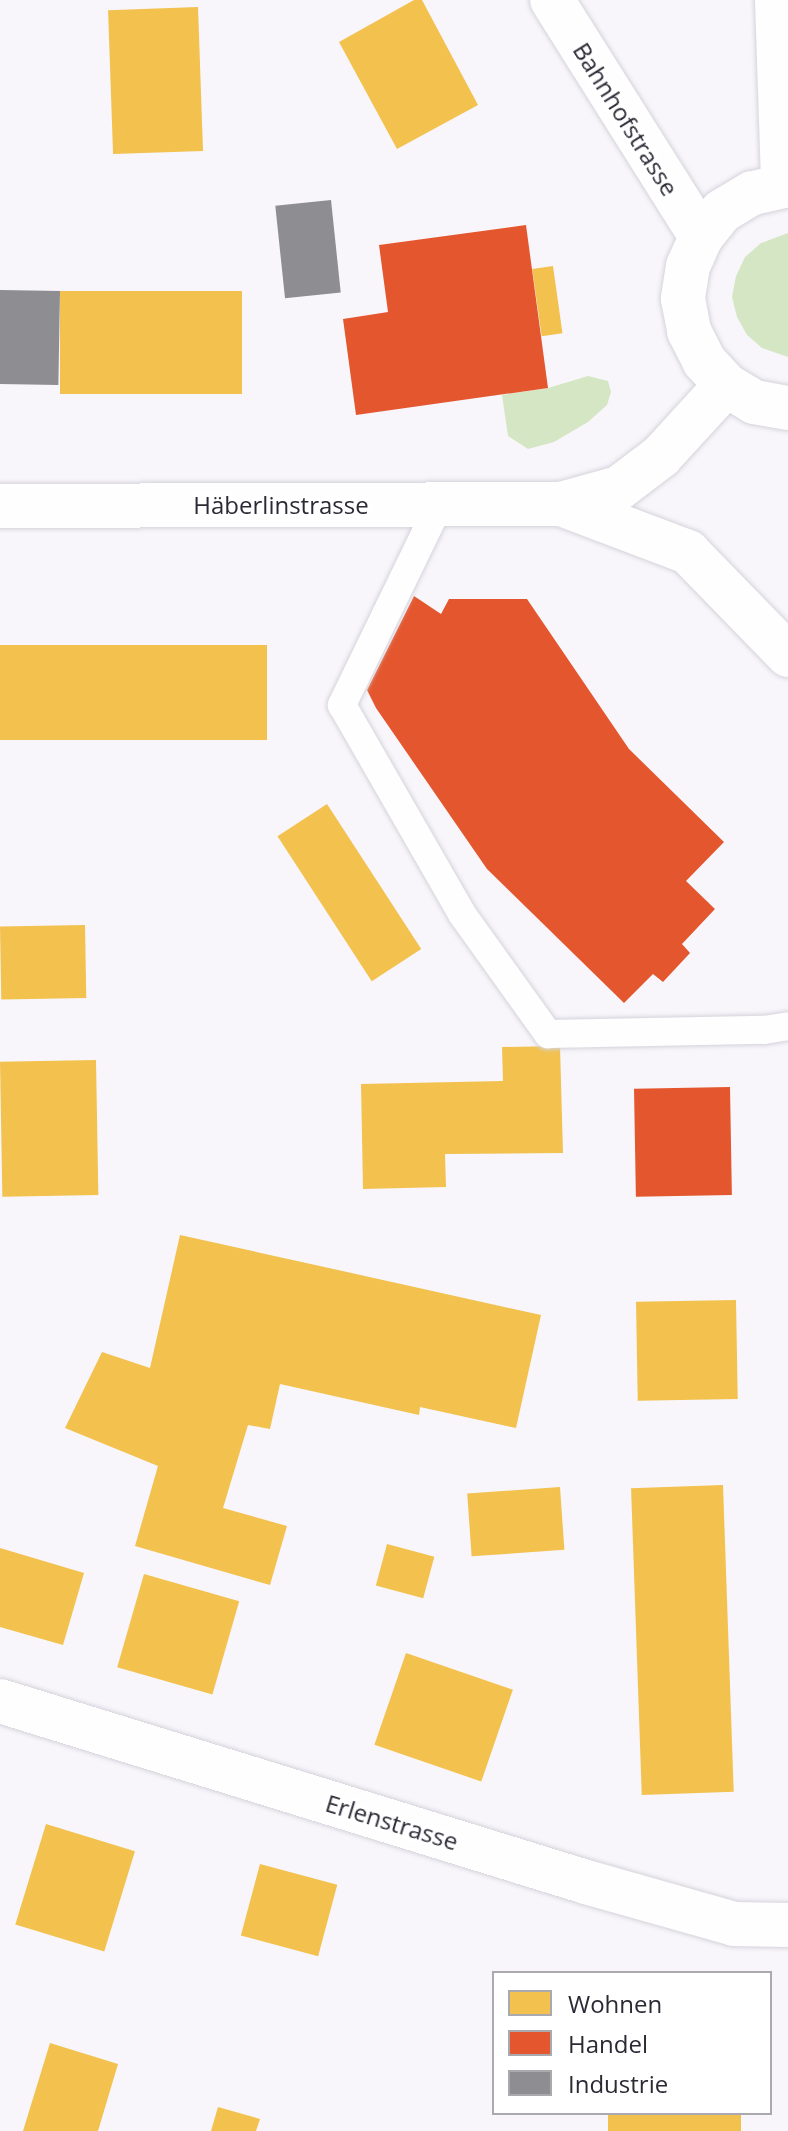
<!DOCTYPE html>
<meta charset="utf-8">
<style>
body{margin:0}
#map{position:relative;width:788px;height:2131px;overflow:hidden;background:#f8f6fb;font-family:"Open Sans",sans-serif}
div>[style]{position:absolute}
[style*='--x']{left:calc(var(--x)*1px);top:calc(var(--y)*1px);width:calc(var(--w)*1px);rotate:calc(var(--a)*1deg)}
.green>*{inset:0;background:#d5e6c5}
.homes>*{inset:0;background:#f2c14e;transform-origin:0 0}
.shops>*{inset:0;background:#e4572e;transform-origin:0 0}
.industry>*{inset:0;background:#8d8d92;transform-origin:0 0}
.roads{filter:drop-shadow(0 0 2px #d5d3db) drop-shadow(0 0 2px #d5d3db)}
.service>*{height:28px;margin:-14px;padding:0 14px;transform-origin:14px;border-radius:14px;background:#fefefe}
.minor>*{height:44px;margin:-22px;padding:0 22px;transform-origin:22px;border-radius:22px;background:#fefefe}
.tertiary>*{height:44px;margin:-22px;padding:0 22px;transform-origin:22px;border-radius:22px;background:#fefefe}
.secondary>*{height:44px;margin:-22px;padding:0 22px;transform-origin:22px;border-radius:22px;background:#fefefe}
.primary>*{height:44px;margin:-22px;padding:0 22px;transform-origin:22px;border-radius:22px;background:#fefefe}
span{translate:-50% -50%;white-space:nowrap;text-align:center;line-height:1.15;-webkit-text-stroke:8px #fff;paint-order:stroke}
.street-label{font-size:24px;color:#2b2934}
.legend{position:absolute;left:492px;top:1971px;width:280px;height:144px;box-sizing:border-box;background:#fff;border:2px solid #aaa9ae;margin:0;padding:10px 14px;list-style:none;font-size:24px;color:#2b2934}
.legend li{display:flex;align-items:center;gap:16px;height:40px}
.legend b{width:40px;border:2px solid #aaa9ae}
</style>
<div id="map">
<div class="green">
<i style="clip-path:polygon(788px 233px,788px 357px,762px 348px,747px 335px,737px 317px,732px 297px,736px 276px,745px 257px,761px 243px)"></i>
<i style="clip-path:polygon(588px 376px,608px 381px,611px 392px,607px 405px,588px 422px,554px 442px,528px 449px,508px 436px,502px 395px,548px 388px)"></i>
</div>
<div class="homes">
<i style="clip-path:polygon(414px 0,422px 0,478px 105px,397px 149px,339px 42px)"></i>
<i style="left:198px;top:7px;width:144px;height:90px;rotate:88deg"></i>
<i style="left:553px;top:266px;width:68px;height:21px;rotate:82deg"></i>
<i style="left:60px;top:291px;width:182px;height:103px"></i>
<i style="left:0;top:645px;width:267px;height:95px"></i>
<i style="left:327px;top:804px;width:173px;height:59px;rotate:57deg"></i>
<i style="left:85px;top:925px;width:73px;height:85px;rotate:89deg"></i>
<i style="clip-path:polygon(560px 1046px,563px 1153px,445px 1154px,446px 1187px,363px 1189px,361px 1084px,503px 1081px,502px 1047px)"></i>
<i style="left:96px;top:1060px;width:135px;height:96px;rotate:89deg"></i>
<i style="clip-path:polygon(180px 1235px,541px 1315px,516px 1428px,420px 1407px,419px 1415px,280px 1384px,270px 1429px,248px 1425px,223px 1508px,287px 1526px,270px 1585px,135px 1546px,158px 1466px,65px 1428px,102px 1352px,150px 1368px)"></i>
<i style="left:736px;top:1300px;width:99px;height:100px;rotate:89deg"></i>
<i style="left:723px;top:1485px;width:307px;height:92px;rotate:88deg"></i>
<i style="left:560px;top:1487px;width:63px;height:93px;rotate:86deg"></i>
<i style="left:387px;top:1544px;width:49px;height:43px;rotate:15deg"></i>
<i style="clip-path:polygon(0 1548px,84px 1573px,63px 1645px,0 1627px)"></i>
<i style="left:144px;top:1574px;width:99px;height:97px;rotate:16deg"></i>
<i style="left:406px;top:1653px;width:113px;height:97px;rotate:19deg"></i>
<i style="left:46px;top:1824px;width:93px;height:105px;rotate:17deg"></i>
<i style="left:260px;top:1864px;width:80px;height:74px;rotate:15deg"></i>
<i style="clip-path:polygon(50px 2043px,118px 2064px,98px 2131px,23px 2131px)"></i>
<i style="clip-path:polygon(218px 2107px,260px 2119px,256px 2131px,211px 2131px)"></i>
<i style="left:608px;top:2113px;width:133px;height:18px"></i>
</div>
<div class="shops">
<i style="clip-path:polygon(526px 225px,548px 388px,356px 415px,343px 319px,388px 312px,379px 245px)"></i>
<i style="clip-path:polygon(414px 596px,441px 614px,449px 599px,527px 599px,629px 749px,724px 842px,686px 881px,715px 909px,682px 944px,690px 953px,663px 982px,653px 974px,624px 1003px,487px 869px,376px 708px,367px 690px)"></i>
<i style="left:730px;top:1087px;width:108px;height:96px;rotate:89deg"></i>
</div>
<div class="industry">
<i style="left:331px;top:200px;width:93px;height:56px;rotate:84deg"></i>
<i style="left:60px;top:291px;width:94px;height:60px;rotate:91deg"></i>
</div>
<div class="roads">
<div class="service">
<i style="--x:440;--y:503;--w:225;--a:115.9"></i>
<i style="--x:342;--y:705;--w:241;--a:60.1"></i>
<i style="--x:462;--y:914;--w:148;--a:54.4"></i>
<i style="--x:548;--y:1034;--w:216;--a:-1.1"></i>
<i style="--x:764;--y:1030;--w:24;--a:-9"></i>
</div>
<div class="minor">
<i style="--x:0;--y:1701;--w:613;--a:17.16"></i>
<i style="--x:586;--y:1882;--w:154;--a:15.8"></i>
<i style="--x:734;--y:1924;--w:54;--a:1.1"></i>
</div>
<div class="tertiary">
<i style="--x:561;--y:504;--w:136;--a:20.7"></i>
<i style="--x:688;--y:552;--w:144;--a:45.8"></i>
<i style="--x:0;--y:506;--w:561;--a:-0.2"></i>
<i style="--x:561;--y:504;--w:60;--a:-15.4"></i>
<i style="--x:619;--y:488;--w:53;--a:-37.3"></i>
<i style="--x:661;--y:456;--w:96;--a:-47.5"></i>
</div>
<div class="secondary">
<i style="--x:777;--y:0;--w:185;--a:88.1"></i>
</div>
<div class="primary">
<i style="--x:552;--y:0;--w:280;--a:57.8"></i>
<i style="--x:788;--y:185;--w:37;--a:167"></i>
<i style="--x:752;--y:193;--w:35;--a:149"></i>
<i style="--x:722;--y:211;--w:33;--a:129"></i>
<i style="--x:701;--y:237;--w:32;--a:114"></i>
<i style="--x:688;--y:266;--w:33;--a:99"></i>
<i style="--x:683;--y:299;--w:33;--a:79"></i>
<i style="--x:689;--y:331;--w:34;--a:63"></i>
<i style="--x:704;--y:361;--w:33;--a:47"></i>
<i style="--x:726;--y:385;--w:33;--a:31"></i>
<i style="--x:754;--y:402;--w:35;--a:10"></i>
</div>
</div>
<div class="street-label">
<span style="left:626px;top:119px;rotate:58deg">Bahnhofstrasse</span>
<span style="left:281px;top:505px">Häberlinstrasse</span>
<span style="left:392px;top:1822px;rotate:17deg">Erlenstrasse</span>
</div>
<ul class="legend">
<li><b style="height:22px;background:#f2c14e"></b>Wohnen</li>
<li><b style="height:22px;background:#e4572e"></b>Handel</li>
<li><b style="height:22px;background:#8d8d92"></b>Industrie</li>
</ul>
</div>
